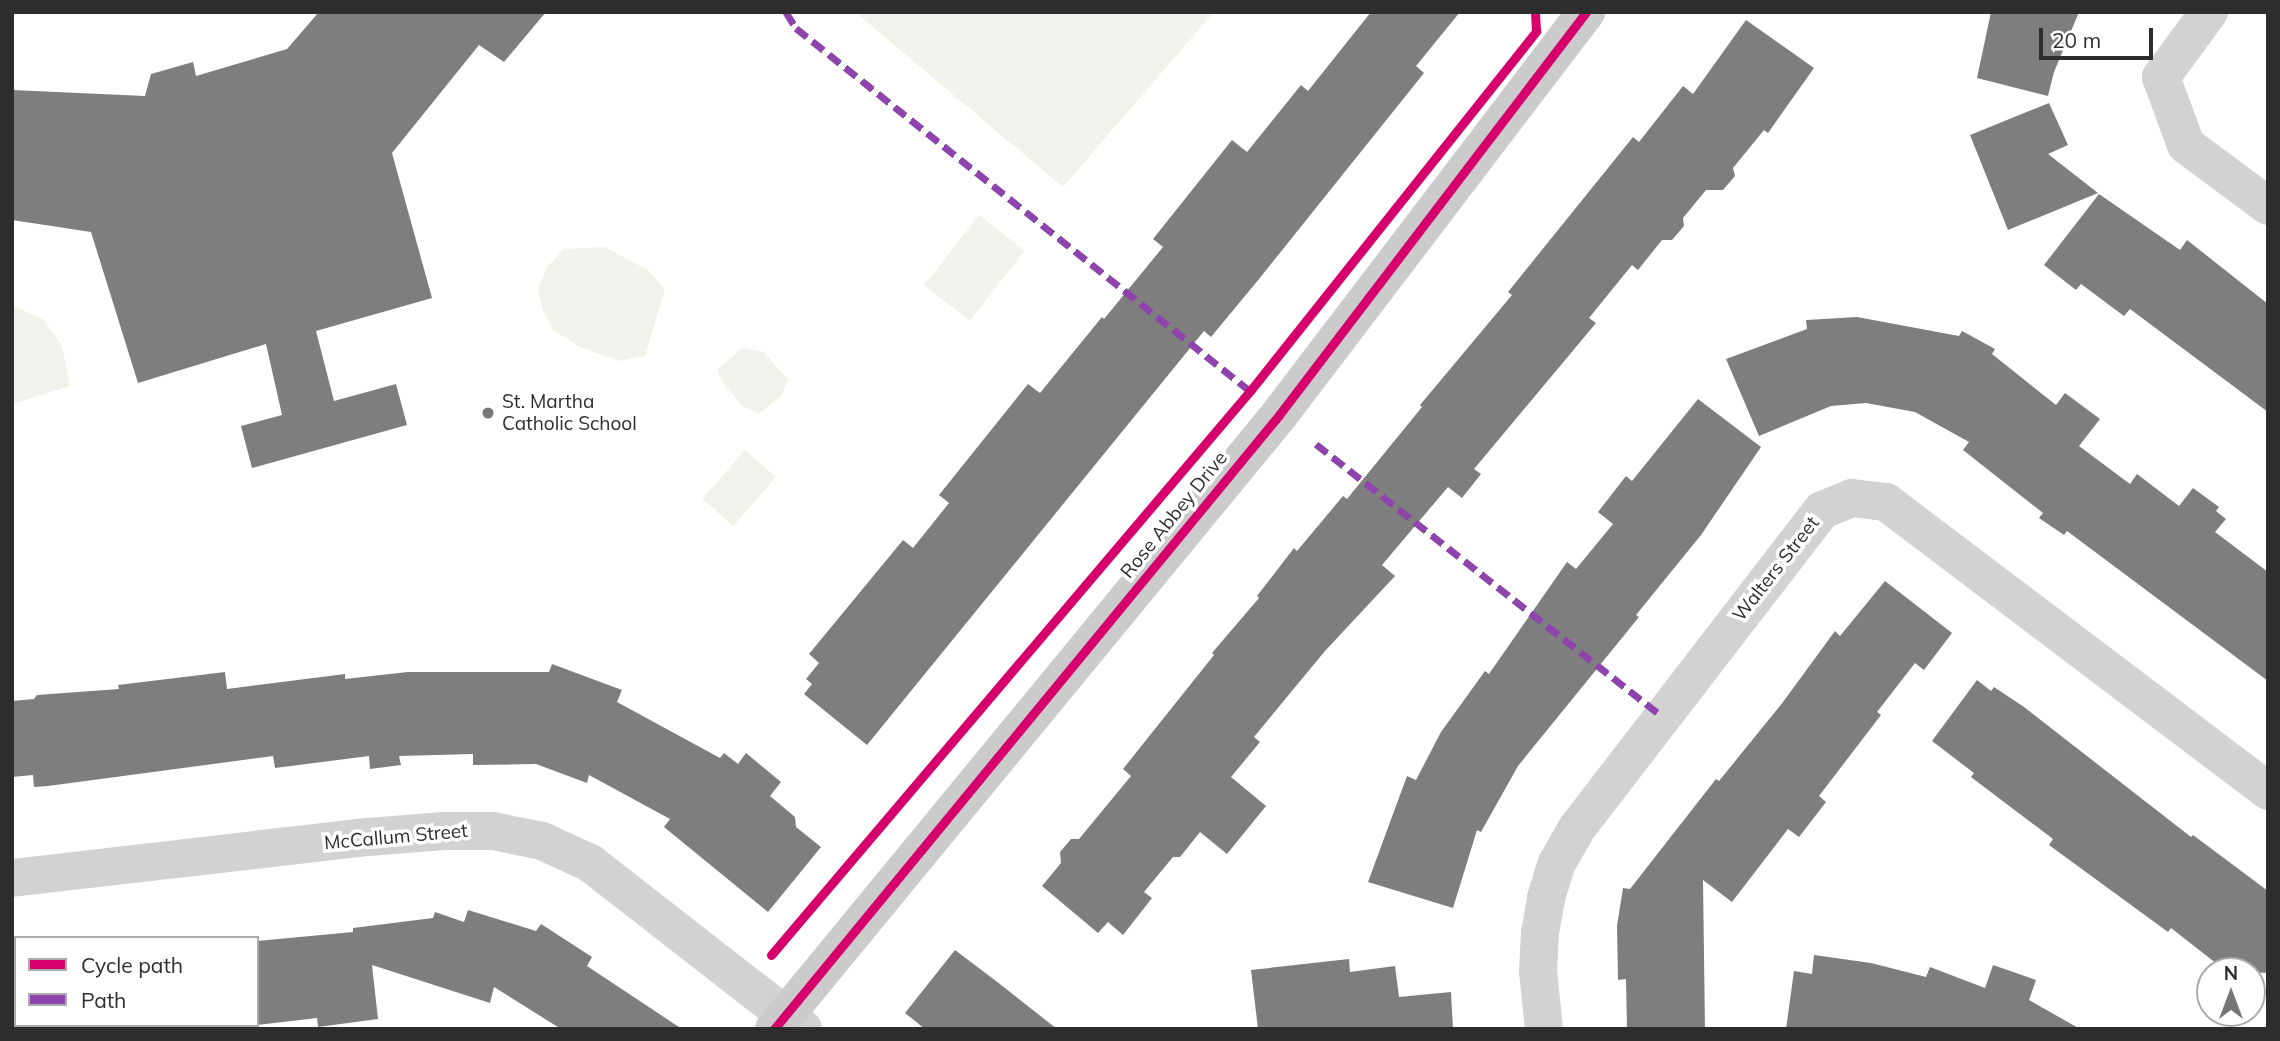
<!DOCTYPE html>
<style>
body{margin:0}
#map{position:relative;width:2280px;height:1041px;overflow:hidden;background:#fff;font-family:Mulish,sans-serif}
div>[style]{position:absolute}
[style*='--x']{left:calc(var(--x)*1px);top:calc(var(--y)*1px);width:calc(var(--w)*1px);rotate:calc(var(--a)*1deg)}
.green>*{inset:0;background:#f0f3eb;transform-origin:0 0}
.building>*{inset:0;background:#7e7e7e}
.street>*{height:38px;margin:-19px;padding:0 19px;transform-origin:19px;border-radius:19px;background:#d2d2d2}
.secondary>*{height:38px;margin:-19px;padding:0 19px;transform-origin:19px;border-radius:19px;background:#cbcbcb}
.quiet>*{height:7px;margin-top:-3.5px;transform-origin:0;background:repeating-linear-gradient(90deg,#8e44ad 0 14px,transparent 0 21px)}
.cycleway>*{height:9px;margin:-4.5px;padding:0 4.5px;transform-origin:4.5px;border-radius:4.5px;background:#d6006c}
.dots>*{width:19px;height:19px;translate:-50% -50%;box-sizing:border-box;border:4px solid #fff;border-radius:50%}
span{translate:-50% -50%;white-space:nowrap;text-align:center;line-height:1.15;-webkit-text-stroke:7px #fff;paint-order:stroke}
.poi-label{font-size:19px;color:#2d2d2d}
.left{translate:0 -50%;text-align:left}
.street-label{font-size:19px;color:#2d2d2d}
.frame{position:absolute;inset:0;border:14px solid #2d2d2d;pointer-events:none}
.legend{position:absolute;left:14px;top:936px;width:245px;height:91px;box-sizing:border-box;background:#fff;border:2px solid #ababab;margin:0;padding:9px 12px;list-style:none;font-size:21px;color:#2d2d2d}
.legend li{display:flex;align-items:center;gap:14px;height:35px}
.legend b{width:35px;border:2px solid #ababab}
.north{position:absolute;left:2196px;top:957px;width:70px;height:70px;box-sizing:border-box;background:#fff;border:2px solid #ababab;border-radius:50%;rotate:0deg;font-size:19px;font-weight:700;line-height:28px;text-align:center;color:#2d2d2d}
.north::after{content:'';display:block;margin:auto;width:24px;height:32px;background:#767676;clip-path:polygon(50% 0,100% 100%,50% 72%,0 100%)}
.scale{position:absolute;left:2039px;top:28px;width:114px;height:32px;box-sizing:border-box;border:4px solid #2d2d2d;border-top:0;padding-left:9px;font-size:21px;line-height:24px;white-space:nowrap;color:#2d2d2d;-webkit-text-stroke:5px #fff;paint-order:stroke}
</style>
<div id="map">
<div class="green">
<i style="clip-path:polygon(855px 12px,1214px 12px,1063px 187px)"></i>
<i style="left:979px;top:215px;width:58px;height:89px;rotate:38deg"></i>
<i style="clip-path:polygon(605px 247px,648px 270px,665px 289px,645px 356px,620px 361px,582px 348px,553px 330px,543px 311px,538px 289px,547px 267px,564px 249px)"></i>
<i style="clip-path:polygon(12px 305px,44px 320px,62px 346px,70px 386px,12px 404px)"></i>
<i style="clip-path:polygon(743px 348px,764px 352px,788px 380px,781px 396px,758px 414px,741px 405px,723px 383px,717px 370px)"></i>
<i style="left:745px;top:450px;width:41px;height:65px;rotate:41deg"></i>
</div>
<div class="building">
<i style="clip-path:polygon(319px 12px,546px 12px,504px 62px,479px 45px,392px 153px,432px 298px,316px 331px,334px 401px,396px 384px,407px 425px,252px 468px,241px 426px,282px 415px,266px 344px,138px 383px,91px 232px,12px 220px,12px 90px,145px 96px,151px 74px,193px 62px,196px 76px,287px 49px)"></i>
<i style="clip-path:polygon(1371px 12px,1460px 12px,1416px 66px,1424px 73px,1259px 279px,1211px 337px,1204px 331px,867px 745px,804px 694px,812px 684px,806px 679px,819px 663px,809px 654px,903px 540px,913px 548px,949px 503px,939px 495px,1028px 384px,1040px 393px,1102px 317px,1104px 319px,1163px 247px,1153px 239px,1232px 140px,1247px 152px,1301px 85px,1308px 91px)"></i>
<i style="clip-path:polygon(1991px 12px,2079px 12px,2054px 72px,2048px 96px,1977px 78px)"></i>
<i style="clip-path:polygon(1746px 20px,1814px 68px,1768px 133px,1764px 130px,1733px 168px,1735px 176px,1723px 190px,1706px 190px,1683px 218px,1684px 226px,1672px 240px,1662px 240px,1638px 270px,1632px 265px,1589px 318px,1596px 323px,1474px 469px,1481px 474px,1462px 498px,1448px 487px,1382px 565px,1395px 576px,1325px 651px,1254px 737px,1260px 742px,1231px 777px,1266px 806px,1227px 854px,1200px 832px,1180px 857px,1173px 857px,1144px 892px,1152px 898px,1123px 935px,1108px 922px,1098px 933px,1042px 886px,1061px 863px,1060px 852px,1071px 839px,1079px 839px,1131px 776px,1123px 769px,1214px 655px,1212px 653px,1259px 598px,1257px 596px,1294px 548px,1297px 551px,1343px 496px,1347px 499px,1422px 407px,1420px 405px,1512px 295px,1508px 292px,1633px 137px,1639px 142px,1683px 86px,1693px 94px)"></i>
<i style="clip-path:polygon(2049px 103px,2068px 145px,2048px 154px,2098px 193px,2008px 230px,1970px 135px)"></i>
<i style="clip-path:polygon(2099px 194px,2180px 250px,2187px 240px,2268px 304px,2268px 412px,2130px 309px,2124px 316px,2081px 284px,2076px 290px,2044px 265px)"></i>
<i style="clip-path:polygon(1857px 317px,1959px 336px,1962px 331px,1995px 349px,1992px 354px,2056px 405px,2065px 393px,2100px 419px,2079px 446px,2130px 484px,2137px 474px,2179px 506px,2193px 488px,2219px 507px,2216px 511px,2226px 519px,2215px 532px,2268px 572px,2268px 681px,2067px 531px,2064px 535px,2039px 518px,2043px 513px,1963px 450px,1969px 442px,1915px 412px,1866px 403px,1831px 406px,1759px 436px,1726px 359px,1807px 329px,1806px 320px)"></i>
<i style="clip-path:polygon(1698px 399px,1761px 447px,1701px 535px,1636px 615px,1639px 617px,1518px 766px,1481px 832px,1477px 830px,1453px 908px,1368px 882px,1407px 776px,1416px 780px,1441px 732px,1485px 671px,1489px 674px,1567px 562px,1576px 569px,1613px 524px,1598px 512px,1626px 476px,1632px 481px)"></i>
<i style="clip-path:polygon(1885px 581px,1952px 633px,1924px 670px,1915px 663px,1877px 712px,1881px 715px,1819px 796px,1826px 802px,1799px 837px,1788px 829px,1732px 902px,1703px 880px,1705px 1029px,1627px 1029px,1626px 979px,1618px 980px,1617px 926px,1623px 888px,1630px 889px,1716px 779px,1719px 781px,1783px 702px,1835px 631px,1840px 636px)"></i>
<i style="clip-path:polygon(552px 664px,622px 690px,617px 702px,720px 758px,724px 753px,738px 764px,746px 753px,781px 782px,770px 796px,795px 817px,796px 827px,821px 847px,768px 912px,664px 827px,670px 819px,589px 775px,587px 783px,536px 764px,473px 765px,473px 754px,399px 756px,401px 765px,370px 769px,369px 756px,275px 768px,273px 756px,48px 786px,34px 787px,33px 775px,12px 777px,12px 701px,34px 699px,37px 695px,119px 689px,118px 685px,225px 672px,227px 689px,345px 674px,345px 679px,408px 672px,549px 672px)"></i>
<i style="clip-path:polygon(1977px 680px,1991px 691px,1994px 687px,2024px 707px,2191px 837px,2193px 835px,2268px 891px,2268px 973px,2226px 971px,2171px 928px,2168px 932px,2049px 845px,2053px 839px,1971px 777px,1974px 773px,1932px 741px)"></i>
<i style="clip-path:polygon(468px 910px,536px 931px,541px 924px,592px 957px,587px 966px,682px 1029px,561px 1029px,494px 987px,490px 1003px,372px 965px,378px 1019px,318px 1027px,317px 1018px,257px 1025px,257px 941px,353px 932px,353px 928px,433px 918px,435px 912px,464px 922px)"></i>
<i style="clip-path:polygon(955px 950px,996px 981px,1057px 1029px,925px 1029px,905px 1013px)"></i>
<i style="clip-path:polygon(1814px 955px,1871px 963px,1926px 977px,1930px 967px,1985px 988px,1993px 965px,2036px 980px,2029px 1000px,2080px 1029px,1786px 1029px,1794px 971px,1812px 974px)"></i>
<i style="clip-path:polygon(1349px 959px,1350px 972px,1395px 966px,1399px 997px,1451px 992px,1453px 1029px,1258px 1029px,1251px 970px)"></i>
</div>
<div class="street">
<i style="--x:2209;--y:12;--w:81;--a:126.4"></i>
<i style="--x:2161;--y:77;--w:72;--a:69.8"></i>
<i style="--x:2186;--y:145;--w:102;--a:36.6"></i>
<i style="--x:12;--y:878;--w:358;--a:-6.6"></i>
<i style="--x:368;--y:837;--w:76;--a:-4.5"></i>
<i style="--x:444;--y:831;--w:49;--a:0"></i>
<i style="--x:493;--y:831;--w:50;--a:11.5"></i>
<i style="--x:542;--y:841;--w:53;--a:24.6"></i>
<i style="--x:590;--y:863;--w:270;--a:37.9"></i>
<i style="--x:1544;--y:1029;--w:58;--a:-95.9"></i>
<i style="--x:1538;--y:971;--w:38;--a:-87"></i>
<i style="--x:1540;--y:933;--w:36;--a:-80"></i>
<i style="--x:1546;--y:898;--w:37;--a:-73"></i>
<i style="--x:1557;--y:863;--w:40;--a:-60.3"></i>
<i style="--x:1577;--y:828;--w:401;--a:-52.4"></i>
<i style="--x:1822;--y:510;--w:32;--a:-22"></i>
<i style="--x:1852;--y:498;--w:34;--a:7"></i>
<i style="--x:1886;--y:502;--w:479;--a:37.1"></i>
</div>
<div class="secondary">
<i style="--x:774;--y:1029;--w:795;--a:-50.56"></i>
<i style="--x:1279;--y:415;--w:507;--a:-52.7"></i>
</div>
<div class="quiet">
<i style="--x:786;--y:12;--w:19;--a:58"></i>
<i style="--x:796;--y:28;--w:581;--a:38.64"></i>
<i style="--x:1316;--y:444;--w:440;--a:38.2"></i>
</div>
<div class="cycleway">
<i style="--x:771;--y:955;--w:740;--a:-49.66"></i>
<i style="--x:1250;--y:391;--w:460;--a:-51.5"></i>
<i style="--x:1536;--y:31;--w:19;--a:-93"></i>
<i style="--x:774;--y:1029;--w:795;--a:-50.56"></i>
<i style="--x:1279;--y:415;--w:507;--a:-52.7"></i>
</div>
<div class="dots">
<i style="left:488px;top:413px;background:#767676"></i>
</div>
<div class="poi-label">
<span class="left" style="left:502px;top:413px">St. Martha<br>Catholic School</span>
</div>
<div class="street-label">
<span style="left:1174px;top:515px;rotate:-51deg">Rose Abbey Drive</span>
<span style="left:1776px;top:569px;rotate:-52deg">Walters Street</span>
<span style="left:396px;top:837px;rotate:-5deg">McCallum Street</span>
</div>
<div class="frame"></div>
<ul class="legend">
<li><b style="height:9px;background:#d6006c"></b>Cycle path</li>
<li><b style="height:9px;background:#8e44ad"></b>Path</li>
</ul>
<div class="north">N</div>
<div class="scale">20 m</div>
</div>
